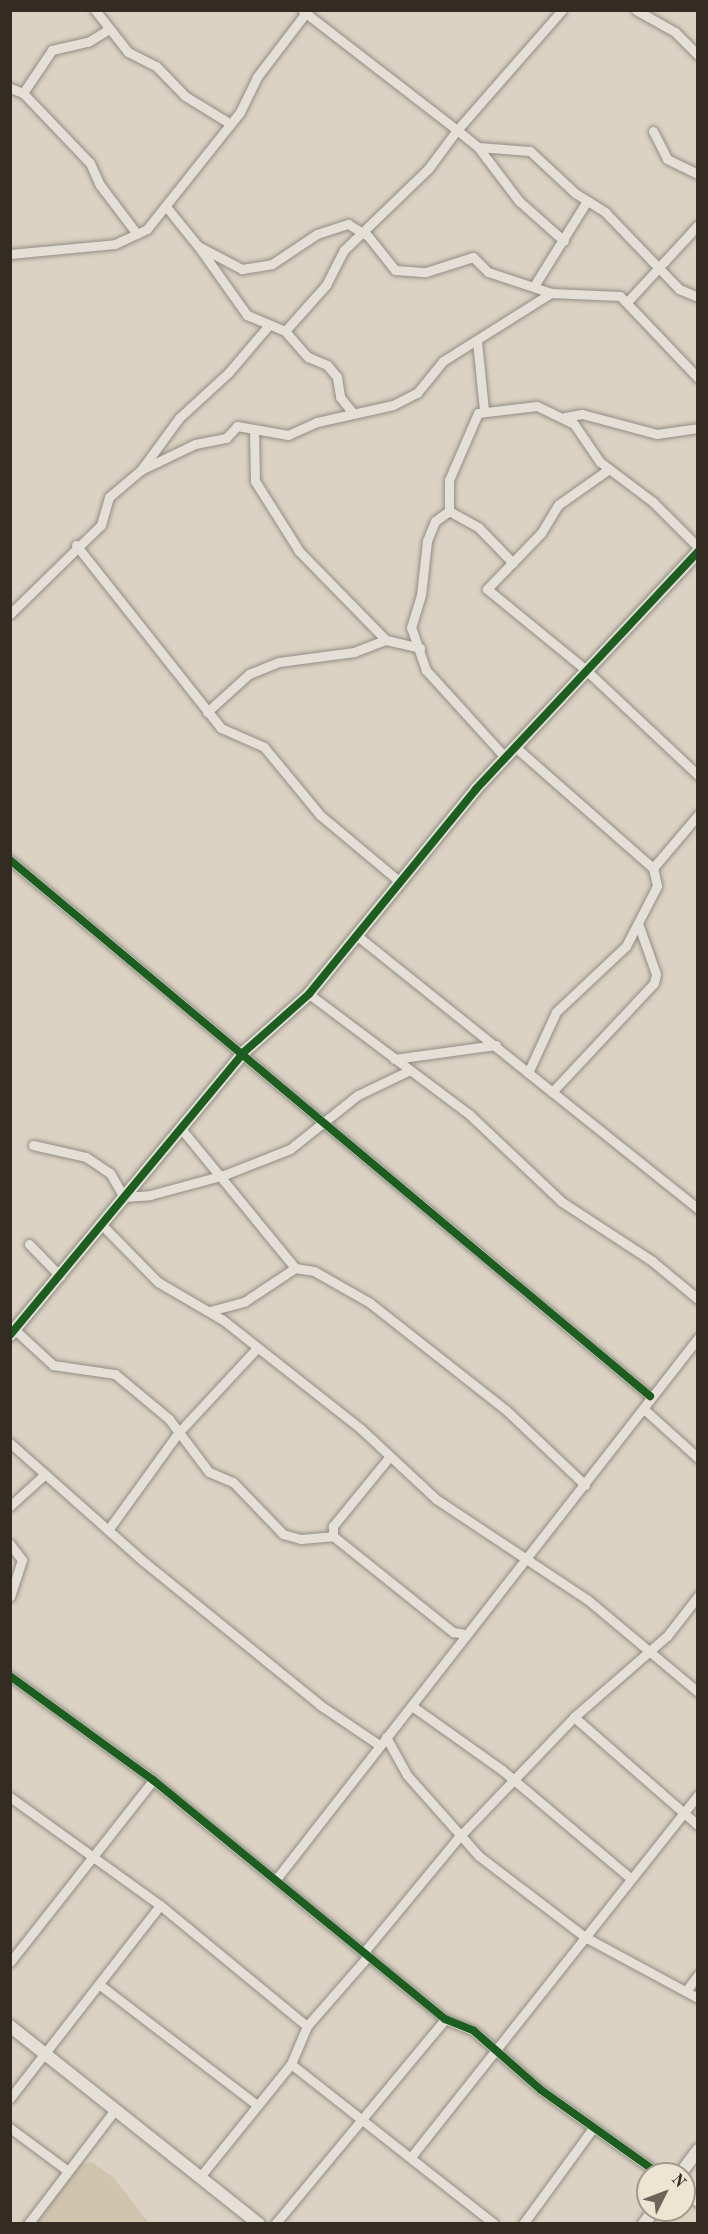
<!DOCTYPE html>
<style>
body{margin:0}
#map{position:relative;width:708px;height:2234px;overflow:hidden;background:#dbd2c3;font-family:"Old Standard TT",serif}
div>[style]{position:absolute}
[style*='--x']{left:calc(var(--x)*1px);top:calc(var(--y)*1px);width:calc(var(--w)*1px);rotate:calc(var(--a)*1deg)}
.green>*{inset:0;background:#d0c4af}
.roads{filter:drop-shadow(0 0 2px #938d84) drop-shadow(0 0 2px #938d84)}
.street>*{height:9px;margin:-4.5px;padding:0 4.5px;transform-origin:4.5px;border-radius:4.5px;background:#e4dfd7}
.secondary>*{height:12px;margin:-6px;padding:0 6px;transform-origin:6px;border-radius:6px;background:#e4dfd7}
.cycleway>*{height:8px;margin:-4px;padding:0 4px;transform-origin:4px;border-radius:4px;background:#1b5e20}
span{translate:-50% -50%;white-space:nowrap;text-align:center;line-height:1.15;-webkit-text-stroke:5px #eee4d2;paint-order:stroke}
.frame{position:absolute;inset:0;border:12px solid #342b22;pointer-events:none}
.north{position:absolute;left:636px;top:2162px;width:60px;height:60px;box-sizing:border-box;background:#eee4d2;border:2px solid #a49a8c;border-radius:50%;rotate:48deg;font-size:16px;font-weight:700;line-height:24px;text-align:center;color:#342b22}
.north::after{content:'';display:block;margin:auto;width:21px;height:27px;background:#6e655a;clip-path:polygon(50% 0,100% 100%,50% 72%,0 100%)}
</style>
<div id="map">
<div class="green">
<i style="clip-path:polygon(92px 2162px,114px 2178px,149px 2223px,29px 2224px,61px 2179px,80px 2164px)"></i>
</div>
<div class="roads">
<div class="street">
<i style="--x:95;--y:10;--w:53;--a:51.8"></i>
<i style="--x:128;--y:52;--w:31;--a:27"></i>
<i style="--x:156;--y:66;--w:42;--a:46"></i>
<i style="--x:185;--y:96;--w:52;--a:31.5"></i>
<i style="--x:636;--y:10;--w:45;--a:29.4"></i>
<i style="--x:675;--y:32;--w:33;--a:45"></i>
<i style="--x:303;--y:11;--w:195;--a:37.7"></i>
<i style="--x:457;--y:130;--w:159;--a:-48.8"></i>
<i style="--x:10;--y:88;--w:14;--a:21"></i>
<i style="--x:23;--y:93;--w:97;--a:46.3"></i>
<i style="--x:90;--y:163;--w:24;--a:66"></i>
<i style="--x:100;--y:185;--w:61;--a:52.9"></i>
<i style="--x:23;--y:93;--w:52;--a:-56"></i>
<i style="--x:52;--y:50;--w:37;--a:-13"></i>
<i style="--x:88;--y:42;--w:22;--a:-32"></i>
<i style="--x:653;--y:131;--w:31;--a:63"></i>
<i style="--x:667;--y:159;--w:34;--a:26"></i>
<i style="--x:478;--y:147;--w:52;--a:4.4"></i>
<i style="--x:530;--y:151;--w:62;--a:43"></i>
<i style="--x:575;--y:193;--w:36;--a:32"></i>
<i style="--x:605;--y:212;--w:107;--a:46.1"></i>
<i style="--x:679;--y:289;--w:21;--a:23"></i>
<i style="--x:168;--y:209;--w:48;--a:51"></i>
<i style="--x:198;--y:246;--w:50;--a:27.6"></i>
<i style="--x:242;--y:269;--w:30;--a:-9"></i>
<i style="--x:272;--y:264;--w:54;--a:-33.7"></i>
<i style="--x:317;--y:234;--w:33;--a:-18"></i>
<i style="--x:348;--y:224;--w:23;--a:31"></i>
<i style="--x:368;--y:236;--w:43;--a:51.5"></i>
<i style="--x:395;--y:270;--w:31;--a:4"></i>
<i style="--x:426;--y:272;--w:49;--a:-17.7"></i>
<i style="--x:473;--y:257;--w:21;--a:45"></i>
<i style="--x:488;--y:272;--w:66;--a:18.4"></i>
<i style="--x:551;--y:293;--w:69;--a:2.5"></i>
<i style="--x:620;--y:296;--w:113;--a:46.4"></i>
<i style="--x:198;--y:246;--w:85;--a:54.6"></i>
<i style="--x:247;--y:315;--w:41;--a:22.8"></i>
<i style="--x:285;--y:331;--w:35;--a:49"></i>
<i style="--x:308;--y:357;--w:21;--a:23"></i>
<i style="--x:327;--y:365;--w:16;--a:50"></i>
<i style="--x:337;--y:377;--w:20;--a:81"></i>
<i style="--x:340;--y:397;--w:22;--a:51"></i>
<i style="--x:10;--y:254;--w:105;--a:-5.4"></i>
<i style="--x:115;--y:244;--w:35;--a:-25"></i>
<i style="--x:147;--y:229;--w:149;--a:-51.5"></i>
<i style="--x:240;--y:112;--w:39;--a:-64"></i>
<i style="--x:257;--y:77;--w:84;--a:-52.7"></i>
<i style="--x:534;--y:286;--w:100;--a:-58.1"></i>
<i style="--x:629;--y:300;--w:102;--a:-47.4"></i>
<i style="--x:285;--y:331;--w:62;--a:-48.3"></i>
<i style="--x:326;--y:285;--w:39;--a:-63"></i>
<i style="--x:344;--y:250;--w:117;--a:-44"></i>
<i style="--x:428;--y:169;--w:49;--a:-53.4"></i>
<i style="--x:457;--y:130;--w:27;--a:39"></i>
<i style="--x:478;--y:147;--w:68;--a:52.8"></i>
<i style="--x:519;--y:201;--w:60;--a:41.6"></i>
<i style="--x:477;--y:341;--w:69;--a:84.2"></i>
<i style="--x:565;--y:417;--w:17;--a:-10"></i>
<i style="--x:582;--y:414;--w:78;--a:14.9"></i>
<i style="--x:657;--y:434;--w:41;--a:-8.3"></i>
<i style="--x:254;--y:430;--w:51;--a:88.9"></i>
<i style="--x:255;--y:481;--w:83;--a:57.8"></i>
<i style="--x:299;--y:551;--w:124;--a:45.7"></i>
<i style="--x:609;--y:469;--w:62;--a:144.8"></i>
<i style="--x:558;--y:505;--w:33;--a:121"></i>
<i style="--x:541;--y:533;--w:78;--a:134"></i>
<i style="--x:487;--y:589;--w:128;--a:39.3"></i>
<i style="--x:586;--y:670;--w:154;--a:43.2"></i>
<i style="--x:141;--y:470;--w:60;--a:-25.7"></i>
<i style="--x:195;--y:444;--w:32;--a:-11"></i>
<i style="--x:226;--y:438;--w:16;--a:-47"></i>
<i style="--x:237;--y:426;--w:52;--a:10"></i>
<i style="--x:288;--y:435;--w:32;--a:-24"></i>
<i style="--x:317;--y:422;--w:78;--a:-12.6"></i>
<i style="--x:393;--y:405;--w:27;--a:-27"></i>
<i style="--x:417;--y:393;--w:41;--a:-50.9"></i>
<i style="--x:443;--y:361;--w:128;--a:-32.2"></i>
<i style="--x:449;--y:511;--w:31;--a:-90"></i>
<i style="--x:449;--y:480;--w:73;--a:-66.6"></i>
<i style="--x:478;--y:413;--w:59;--a:-6.8"></i>
<i style="--x:537;--y:406;--w:41;--a:25.9"></i>
<i style="--x:574;--y:424;--w:46;--a:55.6"></i>
<i style="--x:600;--y:462;--w:66;--a:37"></i>
<i style="--x:653;--y:502;--w:64;--a:45"></i>
<i style="--x:449;--y:511;--w:17;--a:144"></i>
<i style="--x:435;--y:521;--w:22;--a:112"></i>
<i style="--x:427;--y:541;--w:54;--a:96.3"></i>
<i style="--x:421;--y:595;--w:34;--a:107"></i>
<i style="--x:411;--y:627;--w:46;--a:70.8"></i>
<i style="--x:426;--y:670;--w:118;--a:47.8"></i>
<i style="--x:449;--y:511;--w:33;--a:29"></i>
<i style="--x:478;--y:527;--w:50;--a:45.8"></i>
<i style="--x:76;--y:545;--w:233;--a:51.6"></i>
<i style="--x:221;--y:728;--w:47;--a:23.8"></i>
<i style="--x:264;--y:747;--w:88;--a:50.5"></i>
<i style="--x:320;--y:815;--w:104;--a:39.9"></i>
<i style="--x:10;--y:614;--w:127;--a:-44.4"></i>
<i style="--x:101;--y:525;--w:29;--a:-74"></i>
<i style="--x:109;--y:497;--w:42;--a:-40.2"></i>
<i style="--x:141;--y:470;--w:64;--a:-53.8"></i>
<i style="--x:179;--y:418;--w:68;--a:-42.6"></i>
<i style="--x:229;--y:372;--w:60;--a:-49.7"></i>
<i style="--x:207;--y:712;--w:57;--a:-42.1"></i>
<i style="--x:249;--y:674;--w:32;--a:-22"></i>
<i style="--x:279;--y:662;--w:76;--a:-7.6"></i>
<i style="--x:354;--y:652;--w:34;--a:-21"></i>
<i style="--x:386;--y:640;--w:35;--a:13"></i>
<i style="--x:514;--y:746;--w:185;--a:41.3"></i>
<i style="--x:653;--y:868;--w:18;--a:77"></i>
<i style="--x:657;--y:886;--w:68;--a:117.3"></i>
<i style="--x:626;--y:946;--w:96;--a:136.7"></i>
<i style="--x:556;--y:1012;--w:67;--a:114.7"></i>
<i style="--x:10;--y:860;--w:835;--a:39.95"></i>
<i style="--x:653;--y:868;--w:70;--a:-49.7"></i>
<i style="--x:355;--y:934;--w:440;--a:38.7"></i>
<i style="--x:309;--y:994;--w:201;--a:36.9"></i>
<i style="--x:470;--y:1115;--w:127;--a:43.4"></i>
<i style="--x:562;--y:1202;--w:108;--a:33.2"></i>
<i style="--x:652;--y:1261;--w:60;--a:39.6"></i>
<i style="--x:394;--y:1059;--w:103;--a:-7.8"></i>
<i style="--x:552;--y:1092;--w:149;--a:-46.9"></i>
<i style="--x:654;--y:983;--w:9;--a:-77"></i>
<i style="--x:656;--y:974;--w:51;--a:-109.5"></i>
<i style="--x:183;--y:1131;--w:177;--a:50.7"></i>
<i style="--x:33;--y:1145;--w:54;--a:12.8"></i>
<i style="--x:86;--y:1157;--w:29;--a:34"></i>
<i style="--x:110;--y:1173;--w:28;--a:60"></i>
<i style="--x:124;--y:1197;--w:26;--a:-4"></i>
<i style="--x:150;--y:1195;--w:77;--a:-15.1"></i>
<i style="--x:224;--y:1175;--w:71;--a:-21.5"></i>
<i style="--x:290;--y:1149;--w:87;--a:-38.5"></i>
<i style="--x:358;--y:1095;--w:55;--a:-25.6"></i>
<i style="--x:102;--y:1225;--w:80;--a:45.5"></i>
<i style="--x:158;--y:1282;--w:75;--a:30.3"></i>
<i style="--x:223;--y:1320;--w:176;--a:38.3"></i>
<i style="--x:361;--y:1429;--w:103;--a:43"></i>
<i style="--x:436;--y:1499;--w:182;--a:33.6"></i>
<i style="--x:588;--y:1600;--w:143;--a:39.9"></i>
<i style="--x:29;--y:1244;--w:45;--a:45.9"></i>
<i style="--x:210;--y:1311;--w:35;--a:-15"></i>
<i style="--x:244;--y:1302;--w:61;--a:-33.7"></i>
<i style="--x:295;--y:1268;--w:19;--a:9"></i>
<i style="--x:314;--y:1271;--w:64;--a:29.7"></i>
<i style="--x:370;--y:1303;--w:173;--a:38.2"></i>
<i style="--x:506;--y:1410;--w:109;--a:43.5"></i>
<i style="--x:15;--y:1330;--w:52;--a:42.6"></i>
<i style="--x:53;--y:1365;--w:63;--a:8.3"></i>
<i style="--x:115;--y:1374;--w:70;--a:39.8"></i>
<i style="--x:169;--y:1419;--w:66;--a:53"></i>
<i style="--x:209;--y:1472;--w:26;--a:23"></i>
<i style="--x:233;--y:1482;--w:72;--a:46.1"></i>
<i style="--x:283;--y:1534;--w:19;--a:16"></i>
<i style="--x:301;--y:1539;--w:32;--a:-5"></i>
<i style="--x:333;--y:1536;--w:154;--a:38.7"></i>
<i style="--x:453;--y:1632;--w:12;--a:9"></i>
<i style="--x:646;--y:1411;--w:70;--a:42.1"></i>
<i style="--x:10;--y:1443;--w:178;--a:41.6"></i>
<i style="--x:143;--y:1561;--w:228;--a:39.1"></i>
<i style="--x:320;--y:1705;--w:71;--a:34.1"></i>
<i style="--x:10;--y:1506;--w:47;--a:-42.4"></i>
<i style="--x:108;--y:1530;--w:121;--a:-54.1"></i>
<i style="--x:179;--y:1432;--w:113;--a:-47.1"></i>
<i style="--x:333;--y:1536;--w:10;--a:-90"></i>
<i style="--x:333;--y:1526;--w:90;--a:-50.8"></i>
<i style="--x:10;--y:1544;--w:20;--a:53"></i>
<i style="--x:22;--y:1560;--w:38;--a:108"></i>
<i style="--x:10;--y:1676;--w:177;--a:36"></i>
<i style="--x:153;--y:1780;--w:377;--a:39.3"></i>
<i style="--x:445;--y:2019;--w:31;--a:22"></i>
<i style="--x:474;--y:2031;--w:89;--a:41.4"></i>
<i style="--x:541;--y:2090;--w:145;--a:35.4"></i>
<i style="--x:412;--y:1706;--w:110;--a:35.4"></i>
<i style="--x:502;--y:1770;--w:166;--a:40.1"></i>
<i style="--x:574;--y:1717;--w:164;--a:41.1"></i>
<i style="--x:386;--y:1737;--w:43;--a:61.1"></i>
<i style="--x:407;--y:1775;--w:108;--a:48.4"></i>
<i style="--x:479;--y:1856;--w:133;--a:37.4"></i>
<i style="--x:585;--y:1937;--w:128;--a:28.4"></i>
<i style="--x:10;--y:1797;--w:185;--a:35.8"></i>
<i style="--x:160;--y:1905;--w:190;--a:39.5"></i>
<i style="--x:277;--y:1878;--w:685;--a:-52.06"></i>
<i style="--x:364;--y:1952;--w:148;--a:-50.5"></i>
<i style="--x:458;--y:1838;--w:168;--a:-46.2"></i>
<i style="--x:574;--y:1717;--w:123;--a:-41.1"></i>
<i style="--x:667;--y:1636;--w:51;--a:-52.2"></i>
<i style="--x:10;--y:1962;--w:231;--a:-51.8"></i>
<i style="--x:100;--y:1985;--w:198;--a:37.4"></i>
<i style="--x:686;--y:1991;--w:20;--a:-53"></i>
<i style="--x:291;--y:2064;--w:258;--a:38.2"></i>
<i style="--x:10;--y:2098;--w:244;--a:-52.1"></i>
<i style="--x:10;--y:2128;--w:72;--a:36.6"></i>
<i style="--x:411;--y:2157;--w:462;--a:-51.6"></i>
<i style="--x:199;--y:2178;--w:146;--a:-51.1"></i>
<i style="--x:291;--y:2064;--w:41;--a:-67.2"></i>
<i style="--x:307;--y:2026;--w:93;--a:-48.9"></i>
<i style="--x:684;--y:2192;--w:17;--a:36"></i>
<i style="--x:28;--y:2224;--w:142;--a:-52.7"></i>
<i style="--x:275;--y:2224;--w:266;--a:-50.3"></i>
<i style="--x:523;--y:2224;--w:119;--a:-53.9"></i>
</div>
<div class="secondary">
<i style="--x:10;--y:1335;--w:367;--a:-50.4"></i>
<i style="--x:244;--y:1052;--w:87;--a:-41.7"></i>
<i style="--x:309;--y:994;--w:264;--a:-50.8"></i>
<i style="--x:476;--y:789;--w:325;--a:-46.9"></i>
<i style="--x:10;--y:2026;--w:318;--a:38.5"></i>
<i style="--x:680;--y:2174;--w:30;--a:-53"></i>
<i style="--x:644;--y:2224;--w:17;--a:-54"></i>
</div>
</div>
<div class="cycleway">
<i style="--x:10;--y:860;--w:835;--a:39.95"></i>
<i style="--x:10;--y:1335;--w:367;--a:-50.4"></i>
<i style="--x:244;--y:1052;--w:87;--a:-41.7"></i>
<i style="--x:309;--y:994;--w:264;--a:-50.8"></i>
<i style="--x:476;--y:789;--w:325;--a:-46.9"></i>
<i style="--x:10;--y:1676;--w:177;--a:36"></i>
<i style="--x:153;--y:1780;--w:377;--a:39.3"></i>
<i style="--x:445;--y:2019;--w:31;--a:22"></i>
<i style="--x:474;--y:2031;--w:89;--a:41.4"></i>
<i style="--x:541;--y:2090;--w:145;--a:35.4"></i>
</div>
<div class="frame"></div>
<div class="north">N</div>
</div>
